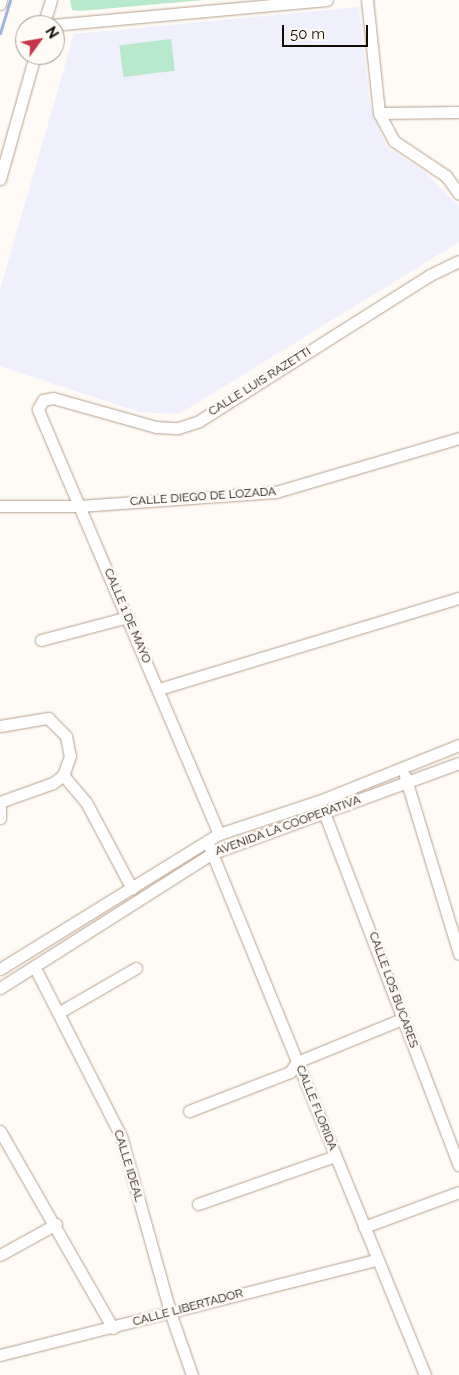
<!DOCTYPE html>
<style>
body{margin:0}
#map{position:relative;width:459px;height:1375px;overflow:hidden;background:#fefaf5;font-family:Raleway,sans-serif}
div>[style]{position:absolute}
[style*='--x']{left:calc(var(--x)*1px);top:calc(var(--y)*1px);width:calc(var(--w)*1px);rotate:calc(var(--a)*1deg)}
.education>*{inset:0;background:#f0effc}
.green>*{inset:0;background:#b9e9cd;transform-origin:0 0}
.stream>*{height:3px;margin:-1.5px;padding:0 1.5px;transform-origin:1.5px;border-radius:1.5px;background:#9db4df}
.roads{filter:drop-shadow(0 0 1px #b6a08c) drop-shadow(0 0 1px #b6a08c)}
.street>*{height:11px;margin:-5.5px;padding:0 5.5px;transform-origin:5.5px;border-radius:5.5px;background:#fff}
span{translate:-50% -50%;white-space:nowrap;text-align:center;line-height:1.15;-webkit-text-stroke:5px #fefaf5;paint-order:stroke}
.street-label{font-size:12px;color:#130c05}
.north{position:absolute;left:15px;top:15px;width:50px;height:50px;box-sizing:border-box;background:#fefaf5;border:1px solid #a09b95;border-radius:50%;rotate:58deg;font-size:14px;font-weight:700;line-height:20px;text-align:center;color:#130c05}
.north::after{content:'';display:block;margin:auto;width:18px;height:22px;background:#c6364a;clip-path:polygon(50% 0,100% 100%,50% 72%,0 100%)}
.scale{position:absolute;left:282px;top:25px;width:86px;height:22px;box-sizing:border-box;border:2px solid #130c05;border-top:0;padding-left:6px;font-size:15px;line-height:18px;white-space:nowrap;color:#130c05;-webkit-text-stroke:4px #fefaf5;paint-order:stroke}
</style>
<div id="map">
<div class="education">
<i style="clip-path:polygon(359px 7px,370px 104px,378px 126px,387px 147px,424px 171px,459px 207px,459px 242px,179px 414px,139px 412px,0 366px,0 290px,74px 34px)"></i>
</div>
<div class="green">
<i style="clip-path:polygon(70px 0,204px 0,80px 11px,72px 10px)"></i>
<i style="left:171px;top:39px;width:32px;height:52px;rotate:83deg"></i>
</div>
<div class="stream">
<i style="--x:0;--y:33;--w:34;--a:-73"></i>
</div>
<div class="roads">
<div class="street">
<i style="--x:367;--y:0;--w:114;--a:83.9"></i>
<i style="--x:379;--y:113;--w:32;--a:62"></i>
<i style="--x:394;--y:141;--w:63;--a:33.9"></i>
<i style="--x:446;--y:176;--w:22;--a:54"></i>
<i style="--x:0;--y:4;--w:4;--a:-76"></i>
<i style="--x:43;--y:25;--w:26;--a:-72"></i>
<i style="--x:52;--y:25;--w:276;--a:-5.2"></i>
<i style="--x:379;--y:113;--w:80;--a:-0.7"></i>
<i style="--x:0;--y:179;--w:129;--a:-74.2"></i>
<i style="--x:0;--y:506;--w:79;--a:0"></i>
<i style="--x:79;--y:506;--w:197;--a:-4.1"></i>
<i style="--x:276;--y:492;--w:191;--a:-16.4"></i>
<i style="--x:41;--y:640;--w:90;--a:-14.8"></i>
<i style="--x:159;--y:689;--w:313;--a:-16.9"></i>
<i style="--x:0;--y:726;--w:49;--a:-9.5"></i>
<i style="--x:48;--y:718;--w:25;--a:45"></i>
<i style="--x:66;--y:736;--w:20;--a:79"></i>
<i style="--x:70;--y:756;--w:20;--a:110"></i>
<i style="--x:63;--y:775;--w:13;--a:141"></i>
<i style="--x:53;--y:783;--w:56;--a:160.3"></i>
<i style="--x:63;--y:775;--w:35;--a:50"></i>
<i style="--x:86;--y:802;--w:98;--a:62.1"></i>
<i style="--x:405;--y:776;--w:186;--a:73.1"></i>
<i style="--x:0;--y:804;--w:14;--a:90"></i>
<i style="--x:325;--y:815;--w:375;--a:69.1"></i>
<i style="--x:219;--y:834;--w:462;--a:-113.1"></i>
<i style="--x:38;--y:409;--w:10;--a:-61"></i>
<i style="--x:43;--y:400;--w:10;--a:-11"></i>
<i style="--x:53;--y:398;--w:107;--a:15.7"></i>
<i style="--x:156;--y:427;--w:22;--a:3"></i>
<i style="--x:178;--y:428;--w:22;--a:-18"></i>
<i style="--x:199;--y:421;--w:273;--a:-32.3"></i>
<i style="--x:430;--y:275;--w:32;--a:-26"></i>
<i style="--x:207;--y:841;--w:577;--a:67.79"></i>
<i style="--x:35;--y:968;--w:189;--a:62.9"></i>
<i style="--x:121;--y:1136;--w:183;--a:74.4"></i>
<i style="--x:170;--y:1312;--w:67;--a:70.8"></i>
<i style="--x:0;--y:969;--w:257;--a:-31.7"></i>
<i style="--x:219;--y:834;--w:105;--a:-18.3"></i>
<i style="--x:319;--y:801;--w:151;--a:-21.8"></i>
<i style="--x:0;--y:988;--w:252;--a:-32.4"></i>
<i style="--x:213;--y:853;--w:262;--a:-20.1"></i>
<i style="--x:58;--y:1013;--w:90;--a:-30"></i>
<i style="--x:189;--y:1111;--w:108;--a:-21.1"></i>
<i style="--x:290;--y:1072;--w:12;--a:-55"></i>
<i style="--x:297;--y:1062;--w:113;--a:-22.3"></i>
<i style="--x:0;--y:1131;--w:227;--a:60.2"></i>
<i style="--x:198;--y:1204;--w:145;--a:-19.3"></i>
<i style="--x:364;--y:1227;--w:101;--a:-20.2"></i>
<i style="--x:0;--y:1255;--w:64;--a:-29"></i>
<i style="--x:0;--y:1355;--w:388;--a:-14.2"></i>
</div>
</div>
<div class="street-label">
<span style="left:260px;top:382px;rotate:-32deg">CALLE LUIS RAZETTI</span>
<span style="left:203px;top:497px;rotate:-4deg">CALLE DIEGO DE LOZADA</span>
<span style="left:127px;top:616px;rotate:67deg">CALLE 1 DE MAYO</span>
<span style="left:288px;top:826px;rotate:-20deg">AVENIDA LA COOPERATIVA</span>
<span style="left:393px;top:990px;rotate:70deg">CALLE LOS BUCARES</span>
<span style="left:316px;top:1108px;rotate:68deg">CALLE FLORIDA</span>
<span style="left:128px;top:1166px;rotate:73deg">CALLE IDEAL</span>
<span style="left:188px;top:1308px;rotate:-15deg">CALLE LIBERTADOR</span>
</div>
<div class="north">N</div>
<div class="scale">50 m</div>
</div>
